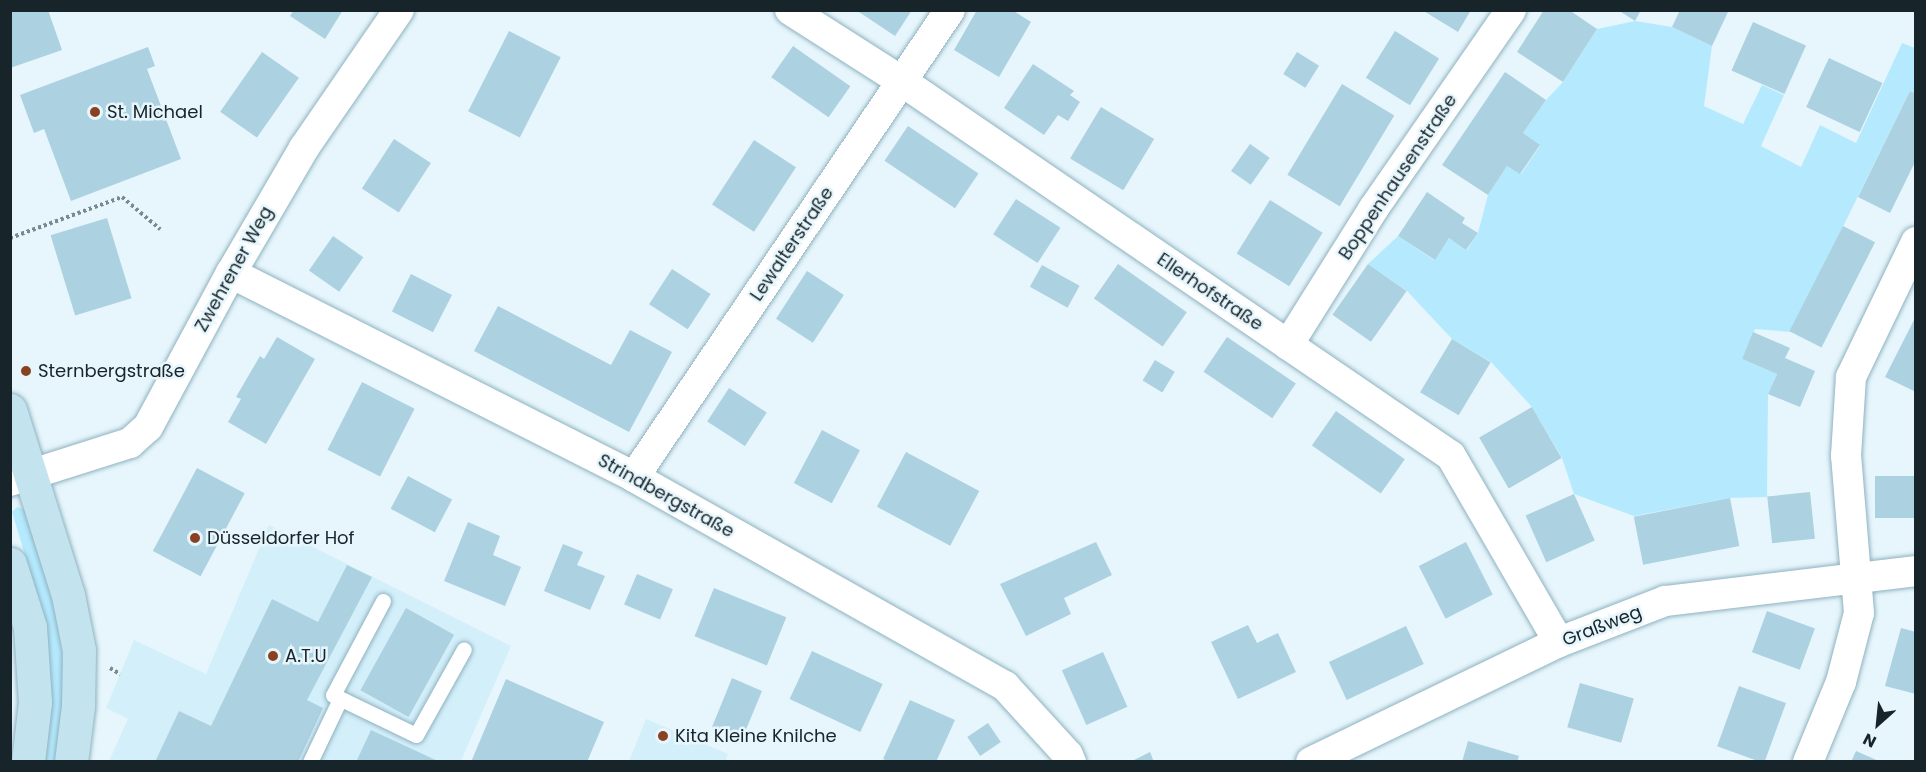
<!DOCTYPE html>
<meta charset="utf-8">
<style>
body{margin:0}
#map{position:relative;width:1926px;height:772px;overflow:hidden;background:#e7f6fc;font-family:Poppins,sans-serif}
div>[style]{position:absolute}
[style*='--x']{left:calc(var(--x)*1px);top:calc(var(--y)*1px);width:calc(var(--w)*1px);rotate:calc(var(--a)*1deg)}
.built>*{inset:0;background:#d3effa}
.green>*{inset:0;background:#b5eafe}
.building>*{inset:0;background:#acd1e0;transform-origin:0 0}
.path>*{height:4px;margin-top:-2px;transform-origin:0;background:repeating-linear-gradient(90deg,#7a898e 0 3px,transparent 0 6px)}
.roads{filter:drop-shadow(0 0 2px #8eb2c0) drop-shadow(0 0 2px #8eb2c0)}
.service>*{height:15px;margin:-7.5px;padding:0 7.5px;transform-origin:7.5px;border-radius:7.5px;background:#fff}
.minor>*{height:30px;margin:-15px;padding:0 15px;transform-origin:15px;border-radius:15px;background:#fff}
.secondary>*{height:33px;margin:-16.5px;padding:0 16.5px;transform-origin:16.5px;border-radius:16.5px;background:#c3e4ef}
.dots>*{width:16px;height:16px;translate:-50% -50%;box-sizing:border-box;border:3px solid #e7f6fc;border-radius:50%}
span{translate:-50% -50%;white-space:nowrap;text-align:center;line-height:1.15;-webkit-text-stroke:5px #e7f6fc;paint-order:stroke}
.poi-label{font-size:18px;color:#17252a}
.left{translate:0 -50%;text-align:left}
.street-label{font-size:18px;color:#17252a}
.frame{position:absolute;inset:0;border:12px solid #17252a;pointer-events:none}
.north{position:absolute;left:1848px;top:694px;width:60px;height:60px;-webkit-text-stroke:4px #e7f6fc;paint-order:stroke;rotate:207deg;font-size:16px;font-weight:700;line-height:24px;text-align:center;color:#17252a}
.north::after{content:'';display:block;margin:auto;width:21px;height:27px;background:#17252a;clip-path:polygon(50% 0,100% 100%,50% 72%,0 100%)}
</style>
<div id="map">
<div class="built">
<i style="clip-path:polygon(269px 525px,511px 646px,461px 761px,109px 761px,128px 719px,106px 708px,134px 640px,206px 674px)"></i>
<i style="clip-path:polygon(646px 719px,728px 754px,726px 761px,629px 761px)"></i>
</div>
<div class="green">
<i style="clip-path:polygon(1635px 21px,1672px 27px,1712px 46px,1704px 106px,1743px 124px,1762px 85px,1784px 95px,1761px 146px,1801px 167px,1820px 125px,1856px 143px,1902px 43px,1915px 48px,1915px 94px,1910px 91px,1791px 332px,1755px 329px,1742px 359px,1777px 374px,1768px 394px,1767px 497px,1730px 498px,1634px 516px,1574px 494px,1562px 458px,1532px 407px,1491px 362px,1452px 339px,1407px 291px,1368px 264px,1398px 236px,1434px 260px,1449px 238px,1467px 250px,1478px 233px,1488px 195px,1507px 166px,1521px 174px,1540px 146px,1523px 133px,1546px 100px,1563px 82px,1597px 29px)"></i>
<i style="clip-path:polygon(17px 507px,25px 510px,57px 616px,63px 661px,63px 700px,55px 761px,44px 761px,50px 700px,45px 621px,12px 512px)"></i>
</div>
<div class="building">
<i style="clip-path:polygon(10px 10px,48px 10px,62px 50px,10px 68px)"></i>
<i style="clip-path:polygon(294px 10px,343px 10px,325px 39px,290px 16px)"></i>
<i style="clip-path:polygon(856px 10px,912px 10px,895px 36px)"></i>
<i style="clip-path:polygon(977px 10px,1012px 10px,1031px 22px,999px 77px,954px 50px)"></i>
<i style="clip-path:polygon(1422px 10px,1471px 10px,1458px 32px)"></i>
<i style="clip-path:polygon(1544px 10px,1569px 10px,1597px 29px,1563px 82px,1517px 52px)"></i>
<i style="clip-path:polygon(1618px 10px,1641px 10px,1635px 21px)"></i>
<i style="clip-path:polygon(1680px 10px,1728px 12px,1712px 46px,1672px 27px)"></i>
<i style="left:1753px;top:22px;width:58px;height:53px;rotate:24deg"></i>
<i style="left:509px;top:31px;width:58px;height:90px;rotate:27deg"></i>
<i style="left:1395px;top:31px;width:52px;height:55px;rotate:32deg"></i>
<i style="left:793px;top:46px;width:70px;height:38px;rotate:35deg"></i>
<i style="clip-path:polygon(148px 47px,155px 66px,147px 69px,181px 159px,71px 201px,44px 129px,34px 133px,20px 95px)"></i>
<i style="left:262px;top:52px;width:45px;height:73px;rotate:35deg"></i>
<i style="left:1297px;top:52px;width:26px;height:26px;rotate:32deg"></i>
<i style="left:1829px;top:58px;width:59px;height:54px;rotate:25deg"></i>
<i style="clip-path:polygon(1033px 64px,1074px 91px,1070px 95px,1080px 102px,1068px 121px,1058px 115px,1044px 135px,1004px 108px)"></i>
<i style="clip-path:polygon(1505px 72px,1546px 100px,1523px 133px,1540px 145px,1520px 174px,1507px 166px,1488px 195px,1442px 165px)"></i>
<i style="left:1342px;top:84px;width:61px;height:106px;rotate:31deg"></i>
<i style="clip-path:polygon(1910px 91px,1916px 94px,1916px 160px,1890px 213px,1858px 197px)"></i>
<i style="left:1101px;top:107px;width:62px;height:60px;rotate:31deg"></i>
<i style="left:908px;top:126px;width:85px;height:42px;rotate:34deg"></i>
<i style="left:394px;top:139px;width:44px;height:59px;rotate:33deg"></i>
<i style="left:754px;top:140px;width:50px;height:77px;rotate:33deg"></i>
<i style="left:1250px;top:144px;width:24px;height:33px;rotate:35deg"></i>
<i style="clip-path:polygon(1427px 192px,1465px 218px,1462px 223px,1478px 233px,1466px 250px,1449px 238px,1435px 260px,1398px 236px)"></i>
<i style="left:1016px;top:199px;width:53px;height:42px;rotate:33deg"></i>
<i style="left:1270px;top:200px;width:62px;height:63px;rotate:32deg"></i>
<i style="left:107px;top:218px;width:84px;height:59px;rotate:73deg"></i>
<i style="left:1843px;top:226px;width:36px;height:118px;rotate:27deg"></i>
<i style="left:333px;top:236px;width:37px;height:42px;rotate:35deg"></i>
<i style="left:1118px;top:264px;width:84px;height:42px;rotate:35deg"></i>
<i style="left:1368px;top:264px;width:47px;height:62px;rotate:35deg"></i>
<i style="left:1042px;top:265px;width:43px;height:25px;rotate:29deg"></i>
<i style="left:672px;top:269px;width:46px;height:42px;rotate:33deg"></i>
<i style="left:807px;top:271px;width:44px;height:57px;rotate:33deg"></i>
<i style="left:411px;top:274px;width:46px;height:42px;rotate:27deg"></i>
<i style="clip-path:polygon(498px 306px,611px 365px,630px 330px,672px 352px,629px 432px,474px 351px)"></i>
<i style="clip-path:polygon(1916px 316px,1916px 392px,1885px 377px)"></i>
<i style="clip-path:polygon(1753px 332px,1790px 348px,1785px 358px,1815px 371px,1800px 407px,1768px 394px,1777px 374px,1742px 359px)"></i>
<i style="clip-path:polygon(277px 337px,315px 359px,266px 444px,228px 422px,241px 399px,236px 397px,260px 356px,264px 359px)"></i>
<i style="left:1227px;top:337px;width:83px;height:42px;rotate:34deg"></i>
<i style="left:1452px;top:339px;width:45px;height:62px;rotate:31deg"></i>
<i style="left:1155px;top:360px;width:23px;height:24px;rotate:31deg"></i>
<i style="left:362px;top:382px;width:59px;height:76px;rotate:27deg"></i>
<i style="left:729px;top:388px;width:45px;height:40px;rotate:33deg"></i>
<i style="left:1532px;top:407px;width:59px;height:61px;rotate:60deg"></i>
<i style="left:1336px;top:411px;width:84px;height:42px;rotate:35deg"></i>
<i style="left:822px;top:430px;width:43px;height:60px;rotate:28deg"></i>
<i style="left:906px;top:452px;width:83px;height:62px;rotate:28deg"></i>
<i style="left:197px;top:468px;width:54px;height:94px;rotate:28deg"></i>
<i style="left:408px;top:476px;width:50px;height:37px;rotate:28deg"></i>
<i style="left:1916px;top:476px;width:42px;height:41px;rotate:90deg"></i>
<i style="left:1810px;top:492px;width:47px;height:43px;rotate:84deg"></i>
<i style="left:1574px;top:494px;width:51px;height:53px;rotate:66deg"></i>
<i style="left:1730px;top:498px;width:49px;height:98px;rotate:79deg"></i>
<i style="clip-path:polygon(468px 522px,500px 536px,493px 555px,521px 567px,505px 606px,444px 581px)"></i>
<i style="clip-path:polygon(1096px 542px,1112px 575px,1064px 598px,1071px 614px,1026px 636px,1000px 584px)"></i>
<i style="left:1466px;top:542px;width:59px;height:53px;rotate:63deg"></i>
<i style="clip-path:polygon(563px 544px,583px 552px,577px 565px,605px 576px,590px 610px,544px 591px)"></i>
<i style="clip-path:polygon(347px 565px,372px 577px,307px 700px,323px 708px,298px 762px,155px 762px,179px 711px,211px 726px,272px 599px,318px 622px)"></i>
<i style="left:637px;top:574px;width:39px;height:33px;rotate:23deg"></i>
<i style="left:714px;top:588px;width:78px;height:52px;rotate:22deg"></i>
<i style="left:406px;top:608px;width:55px;height:94px;rotate:29deg"></i>
<i style="left:1767px;top:611px;width:51px;height:44px;rotate:20deg"></i>
<i style="clip-path:polygon(1248px 625px,1257px 643px,1278px 633px,1296px 672px,1238px 699px,1211px 642px)"></i>
<i style="left:1406px;top:626px;width:42px;height:85px;rotate:65deg"></i>
<i style="clip-path:polygon(1901px 628px,1916px 632px,1916px 694px,1885px 686px)"></i>
<i style="left:812px;top:651px;width:78px;height:53px;rotate:25deg"></i>
<i style="left:1103px;top:652px;width:60px;height:45px;rotate:66deg"></i>
<i style="clip-path:polygon(732px 678px,762px 691px,740px 744px,724px 738px,726px 733px,712px 727px)"></i>
<i style="clip-path:polygon(506px 679px,604px 722px,587px 762px,471px 762px)"></i>
<i style="left:1580px;top:683px;width:56px;height:46px;rotate:16deg"></i>
<i style="left:1739px;top:686px;width:50px;height:64px;rotate:20deg"></i>
<i style="clip-path:polygon(910px 700px,955px 720px,936px 762px,889px 762px,883px 759px)"></i>
<i style="left:988px;top:723px;width:23px;height:25px;rotate:56deg"></i>
<i style="clip-path:polygon(371px 730px,440px 762px,356px 762px)"></i>
<i style="clip-path:polygon(1468px 741px,1519px 756px,1517px 762px,1462px 762px)"></i>
<i style="clip-path:polygon(1856px 751px,1881px 762px,1851px 762px)"></i>
<i style="clip-path:polygon(1150px 752px,1154px 762px,1130px 762px)"></i>
</div>
<div class="path">
<i style="--x:10;--y:238;--w:119;--a:-20.1"></i>
<i style="--x:122;--y:197;--w:50;--a:40.1"></i>
<i style="--x:110;--y:668;--w:12;--a:31"></i>
</div>
<div class="roads">
<div class="service">
<i style="--x:383;--y:601;--w:106;--a:118"></i>
<i style="--x:333;--y:695;--w:92;--a:25.7"></i>
<i style="--x:416;--y:735;--w:98;--a:-60.8"></i>
<i style="--x:310;--y:762;--w:70;--a:-64.5"></i>
</div>
<div class="minor">
<i style="--x:790;--y:10;--w:134;--a:32.5"></i>
<i style="--x:903;--y:82;--w:663;--a:34.31"></i>
<i style="--x:1451;--y:456;--w:215;--a:59.9"></i>
<i style="--x:231;--y:273;--w:452;--a:26.8"></i>
<i style="--x:634;--y:477;--w:426;--a:29.4"></i>
<i style="--x:1005;--y:686;--w:93;--a:47.6"></i>
<i style="--x:1068;--y:755;--w:8;--a:67"></i>
<i style="--x:1288;--y:345;--w:162;--a:-57.9"></i>
<i style="--x:1374;--y:208;--w:241;--a:-55.3"></i>
<i style="--x:634;--y:477;--w:564;--a:-55.92"></i>
<i style="--x:10;--y:481;--w:126;--a:-17.6"></i>
<i style="--x:130;--y:443;--w:24;--a:-42"></i>
<i style="--x:148;--y:427;--w:175;--a:-61.7"></i>
<i style="--x:231;--y:273;--w:145;--a:-59.7"></i>
<i style="--x:304;--y:148;--w:168;--a:-55.5"></i>
<i style="--x:1311;--y:762;--w:276;--a:-25.8"></i>
<i style="--x:1559;--y:642;--w:114;--a:-21.1"></i>
<i style="--x:1665;--y:601;--w:253;--a:-6.8"></i>
<i style="--x:1808;--y:762;--w:87;--a:-67.6"></i>
<i style="--x:1841;--y:682;--w:71;--a:-75.4"></i>
<i style="--x:1859;--y:613;--w:158;--a:-94.7"></i>
<i style="--x:1846;--y:456;--w:79;--a:-86.4"></i>
<i style="--x:1851;--y:377;--w:150;--a:-64.3"></i>
</div>
<div class="secondary">
<i style="--x:10;--y:410;--w:194;--a:72.6"></i>
<i style="--x:68;--y:595;--w:56;--a:78.7"></i>
<i style="--x:79;--y:650;--w:56;--a:91"></i>
<i style="--x:78;--y:706;--w:56;--a:97.1"></i>
<i style="--x:10;--y:564;--w:66;--a:72.4"></i>
<i style="--x:30;--y:627;--w:75;--a:86.2"></i>
<i style="--x:35;--y:702;--w:60;--a:96.7"></i>
</div>
</div>
<div class="dots">
<i style="left:95px;top:112px;background:#894221"></i>
<i style="left:26px;top:371px;background:#894221"></i>
<i style="left:195px;top:538px;background:#894221"></i>
<i style="left:273px;top:656px;background:#894221"></i>
<i style="left:663px;top:736px;background:#894221"></i>
</div>
<div class="poi-label">
<span class="left" style="left:107px;top:112px">St. Michael</span>
<span class="left" style="left:38px;top:371px">Sternbergstraße</span>
<span class="left" style="left:207px;top:538px">Düsseldorfer Hof</span>
<span class="left" style="left:285px;top:656px">A.T.U</span>
<span class="left" style="left:675px;top:736px">Kita Kleine Knilche</span>
</div>
<div class="street-label">
<span style="left:1398px;top:177px;rotate:-56deg">Boppenhausenstraße</span>
<span style="left:792px;top:244px;rotate:-56deg">Lewalterstraße</span>
<span style="left:234px;top:269px;rotate:-61deg">Zwehrener Weg</span>
<span style="left:1210px;top:292px;rotate:34deg">Ellerhofstraße</span>
<span style="left:666px;top:496px;rotate:29deg">Strindbergstraße</span>
<span style="left:1602px;top:626px;rotate:-21deg">Graßweg</span>
</div>
<div class="frame"></div>
<div class="north">N</div>
</div>
